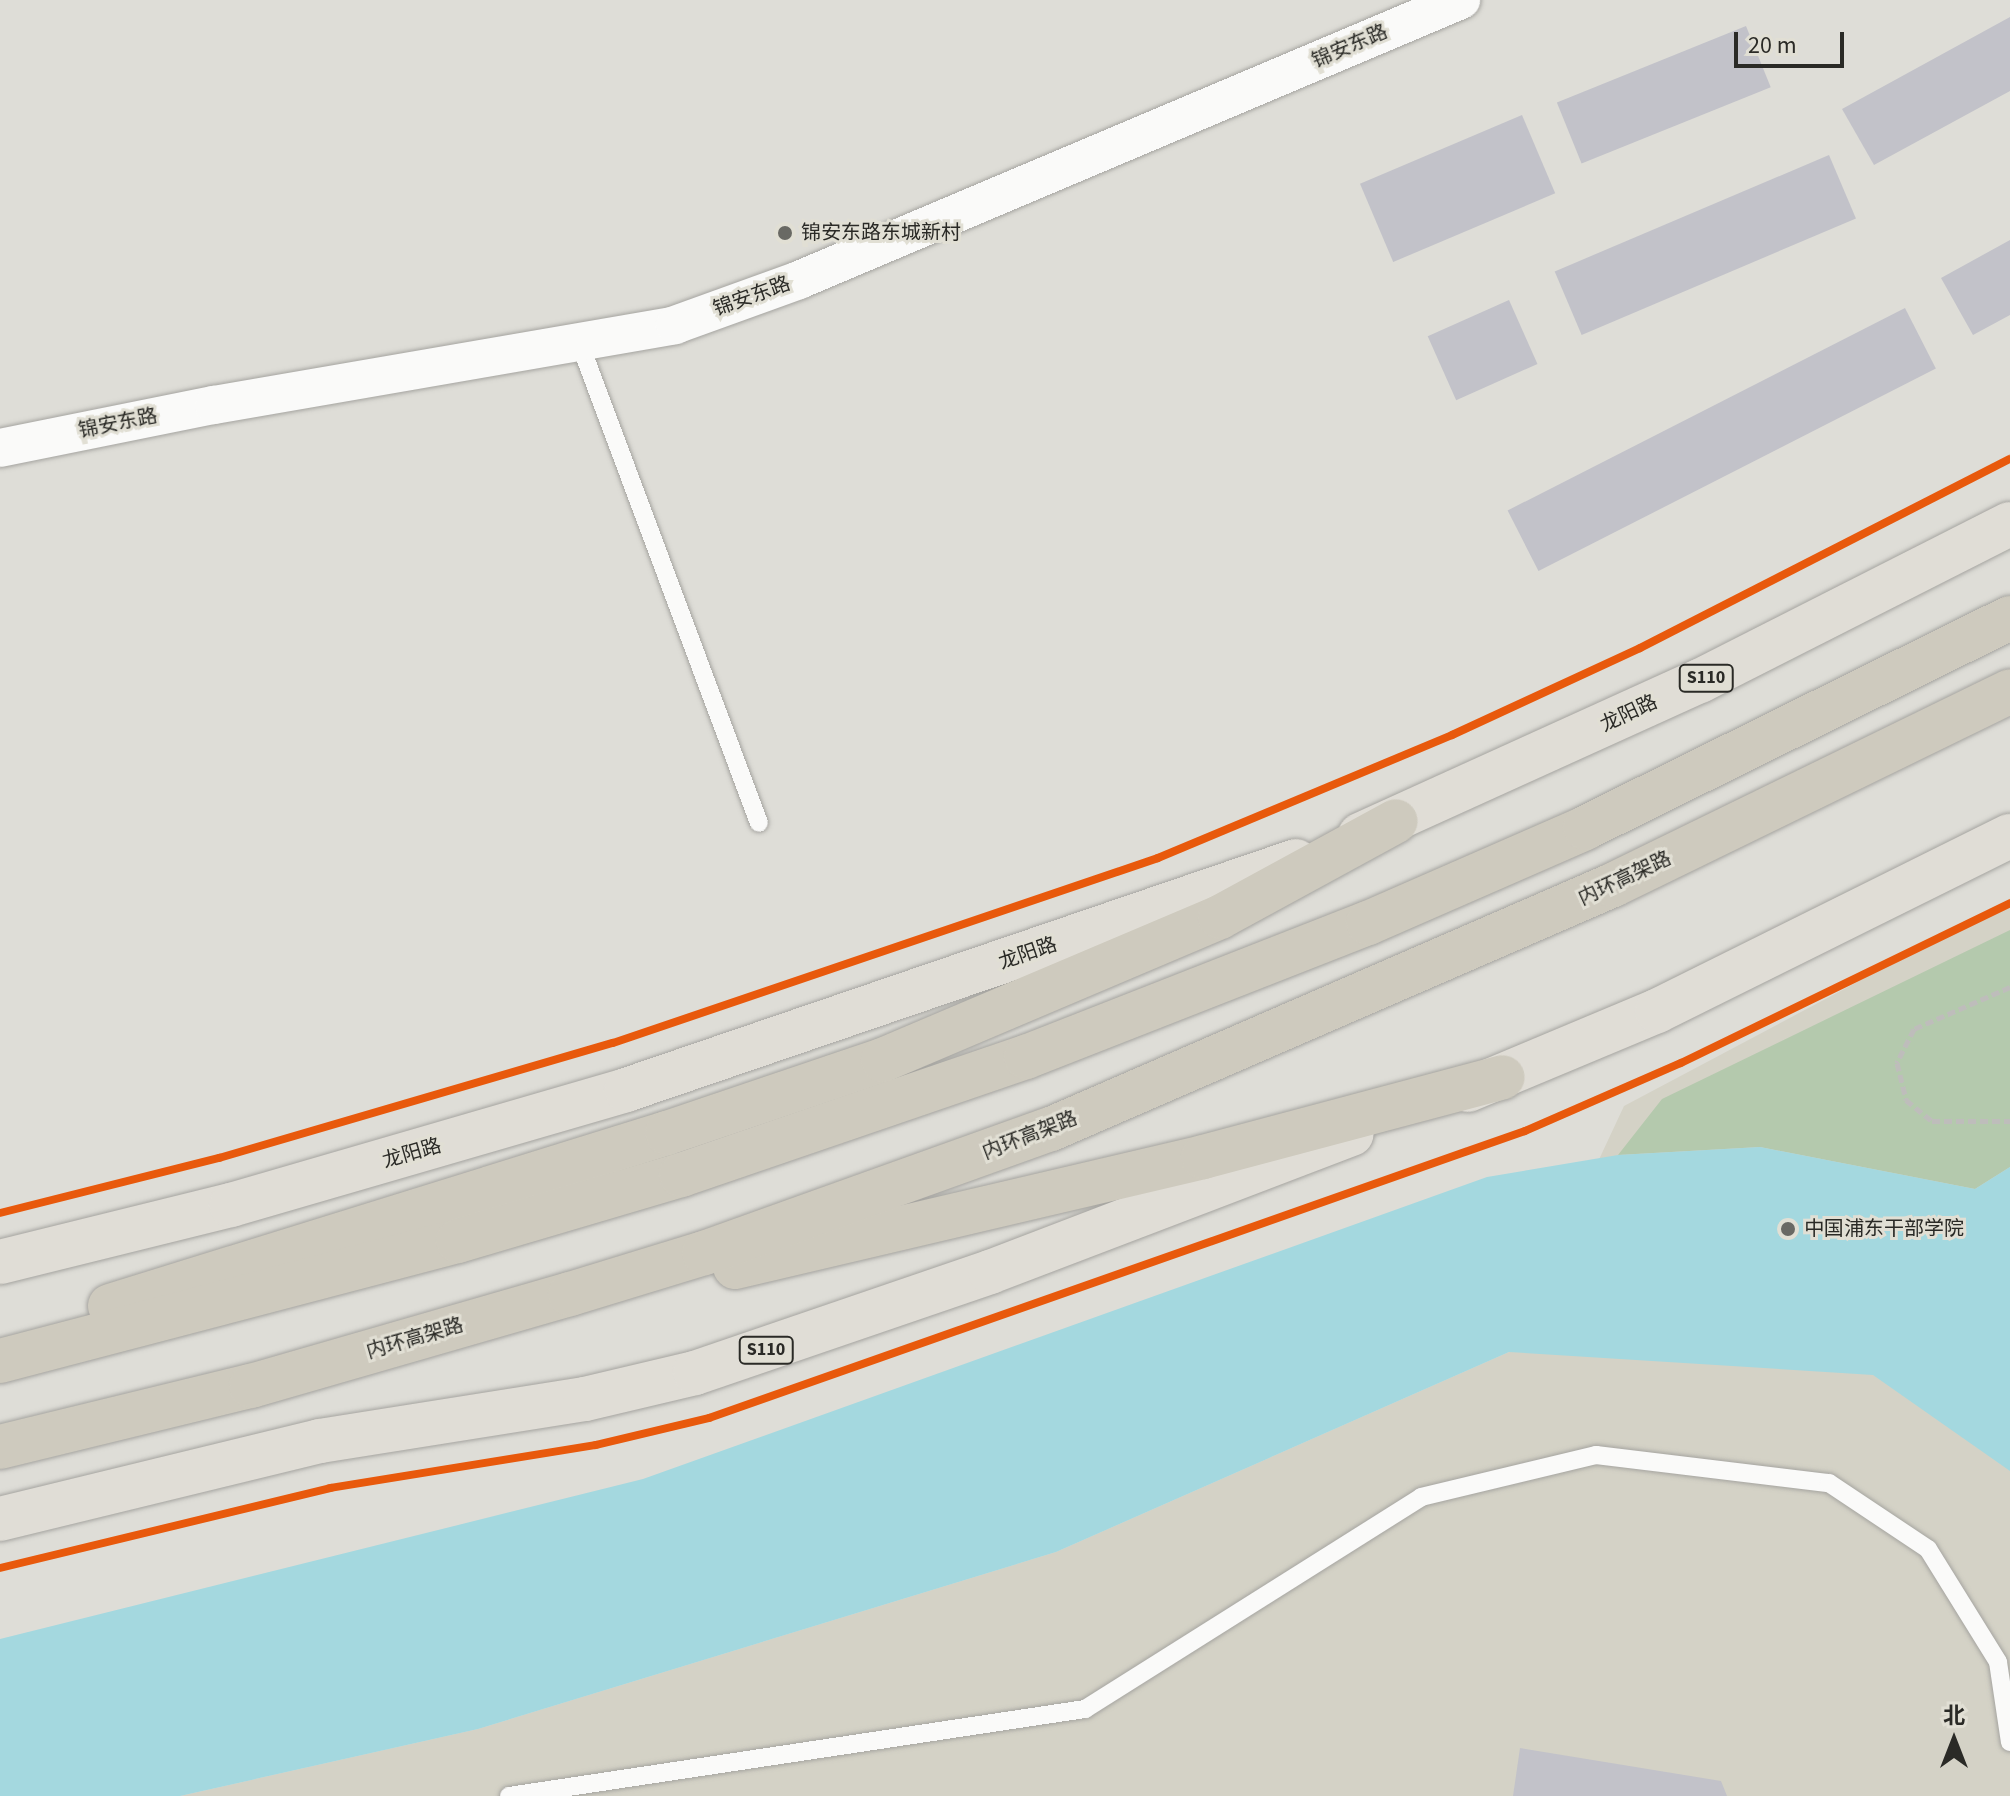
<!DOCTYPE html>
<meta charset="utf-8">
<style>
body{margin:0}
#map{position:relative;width:2010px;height:1796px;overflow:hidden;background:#deddd7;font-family:"Source Sans 3","Noto Sans SC",sans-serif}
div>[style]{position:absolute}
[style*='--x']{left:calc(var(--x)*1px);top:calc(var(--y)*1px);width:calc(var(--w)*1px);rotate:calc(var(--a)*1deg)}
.built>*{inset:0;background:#d4d2c6}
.forest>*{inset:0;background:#b4c9ad}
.water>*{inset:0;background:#a4d8df}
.building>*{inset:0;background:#c2c2c9;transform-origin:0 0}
.path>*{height:5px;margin-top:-2.5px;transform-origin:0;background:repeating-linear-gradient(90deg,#bebdbb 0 8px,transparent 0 12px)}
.roads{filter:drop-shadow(0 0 2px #a5a4a0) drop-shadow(0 0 2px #a5a4a0)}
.lane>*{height:18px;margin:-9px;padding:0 9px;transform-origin:9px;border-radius:9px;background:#fafaf9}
.street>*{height:38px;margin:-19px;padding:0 19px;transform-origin:19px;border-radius:19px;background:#fafaf9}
.primary>*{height:44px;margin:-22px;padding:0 22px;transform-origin:22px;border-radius:22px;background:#e0ddd6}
.highway>*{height:44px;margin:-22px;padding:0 22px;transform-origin:22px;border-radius:22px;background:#cecabe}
.cycleway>*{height:8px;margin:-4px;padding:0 4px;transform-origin:4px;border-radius:4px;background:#e8590c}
.dots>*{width:22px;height:22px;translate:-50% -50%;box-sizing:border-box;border:4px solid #e1dfd4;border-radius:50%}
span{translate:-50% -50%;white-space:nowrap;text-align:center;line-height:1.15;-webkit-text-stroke:6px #e1dfd4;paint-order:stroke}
.shield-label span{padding:2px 6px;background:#e1dfd4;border:2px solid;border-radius:6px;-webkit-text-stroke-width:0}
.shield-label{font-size:18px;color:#2a2a26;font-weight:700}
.street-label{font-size:20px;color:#2a2a26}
.poi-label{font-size:20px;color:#2a2a26}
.left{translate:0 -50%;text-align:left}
.north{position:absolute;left:1914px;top:1700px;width:80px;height:80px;-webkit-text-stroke:6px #e1dfd4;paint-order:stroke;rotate:0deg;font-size:22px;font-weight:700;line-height:32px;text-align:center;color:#2a2a26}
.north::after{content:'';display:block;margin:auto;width:28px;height:36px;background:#2a2a26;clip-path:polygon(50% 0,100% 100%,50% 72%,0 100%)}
.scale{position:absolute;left:1734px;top:32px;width:110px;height:36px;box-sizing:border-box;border:4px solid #2a2a26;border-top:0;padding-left:10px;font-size:24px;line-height:28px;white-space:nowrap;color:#2a2a26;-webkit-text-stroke:6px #e1dfd4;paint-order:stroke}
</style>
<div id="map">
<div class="built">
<i style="clip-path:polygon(2010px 901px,2010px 1796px,180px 1796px,478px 1729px,1056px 1552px,1509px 1352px,1624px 1106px)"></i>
</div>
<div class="forest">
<i style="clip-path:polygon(2010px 930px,2010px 1167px,1975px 1189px,1760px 1147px,1618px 1155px,1662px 1099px)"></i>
</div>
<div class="water">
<i style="clip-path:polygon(1760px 1147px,1975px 1189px,2010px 1167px,2010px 1471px,1873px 1375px,1509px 1352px,1056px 1552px,478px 1729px,180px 1796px,0 1796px,0 1639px,643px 1479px,1487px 1177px,1618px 1155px)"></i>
</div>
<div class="building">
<i style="clip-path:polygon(2010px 17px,2010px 91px,1874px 165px,1842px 109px)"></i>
<i style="left:1746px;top:26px;width:66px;height:204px;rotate:68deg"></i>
<i style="left:1522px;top:115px;width:85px;height:176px;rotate:67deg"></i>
<i style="left:1829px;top:155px;width:69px;height:298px;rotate:67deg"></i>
<i style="clip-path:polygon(2010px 240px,2010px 315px,1973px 335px,1941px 278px)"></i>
<i style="left:1509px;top:300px;width:70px;height:89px;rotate:66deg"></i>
<i style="left:1905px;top:308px;width:68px;height:446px;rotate:63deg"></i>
<i style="clip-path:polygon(1520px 1748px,1721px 1781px,1727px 1796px,1513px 1796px)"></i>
</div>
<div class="path">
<i style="--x:2010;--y:987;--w:105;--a:156.4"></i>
<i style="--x:1914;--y:1029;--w:38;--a:117"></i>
<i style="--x:1897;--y:1063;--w:38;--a:76"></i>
<i style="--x:1906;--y:1100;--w:33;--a:39"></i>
<i style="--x:1932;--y:1121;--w:78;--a:0"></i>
</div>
<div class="roads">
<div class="lane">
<i style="--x:580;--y:344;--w:511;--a:69.51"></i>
<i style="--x:509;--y:1796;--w:583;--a:-8.59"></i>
<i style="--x:1085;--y:1709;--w:397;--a:-32.2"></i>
<i style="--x:1421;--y:1497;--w:180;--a:-13.5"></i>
<i style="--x:1596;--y:1455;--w:235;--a:6.9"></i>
<i style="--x:1829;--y:1483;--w:119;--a:33.7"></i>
<i style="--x:1928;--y:1549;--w:133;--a:58.2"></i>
<i style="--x:1998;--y:1662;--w:81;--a:81.5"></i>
</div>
<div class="street">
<i style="--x:0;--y:448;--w:218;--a:-11.4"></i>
<i style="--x:214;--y:405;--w:468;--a:-9.8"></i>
<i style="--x:675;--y:325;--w:132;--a:-19.9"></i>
<i style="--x:799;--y:280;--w:719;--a:-22.93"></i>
</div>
<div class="primary">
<i style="--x:1360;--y:835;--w:373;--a:-24.4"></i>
<i style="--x:1700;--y:681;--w:347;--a:-26.9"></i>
<i style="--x:1468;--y:1090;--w:205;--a:-22.7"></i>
<i style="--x:1657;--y:1011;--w:394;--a:-26.4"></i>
<i style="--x:0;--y:1262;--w:238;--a:-13.9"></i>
<i style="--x:231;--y:1205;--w:411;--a:-16.2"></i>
<i style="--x:626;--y:1090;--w:708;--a:-18.87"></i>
<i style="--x:0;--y:1519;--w:329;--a:-13.7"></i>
<i style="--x:320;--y:1441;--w:268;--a:-9"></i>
<i style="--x:585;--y:1399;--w:113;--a:-13.3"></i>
<i style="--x:695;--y:1373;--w:312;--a:-18.9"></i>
<i style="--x:990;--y:1272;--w:387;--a:-20.9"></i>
</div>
<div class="highway">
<i style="--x:735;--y:1267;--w:481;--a:-13.2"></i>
<i style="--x:1203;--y:1157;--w:310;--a:-14.9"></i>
<i style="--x:110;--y:1306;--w:583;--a:-17.25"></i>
<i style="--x:667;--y:1133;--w:228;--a:-18.7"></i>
<i style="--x:883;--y:1060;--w:366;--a:-23"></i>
<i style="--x:1220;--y:917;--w:200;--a:-28.6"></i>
<i style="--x:0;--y:1361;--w:473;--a:-14.7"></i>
<i style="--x:458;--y:1241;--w:233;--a:-16.5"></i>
<i style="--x:681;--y:1175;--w:365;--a:-18.9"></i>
<i style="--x:1026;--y:1057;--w:367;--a:-21.4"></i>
<i style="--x:1368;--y:923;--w:237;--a:-23.6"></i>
<i style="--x:1585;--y:828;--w:474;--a:-26.3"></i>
<i style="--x:0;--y:1447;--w:258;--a:-13.7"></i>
<i style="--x:251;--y:1386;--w:332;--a:-16.1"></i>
<i style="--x:570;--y:1294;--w:140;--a:-17"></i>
<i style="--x:704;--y:1253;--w:368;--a:-19.7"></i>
<i style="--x:1051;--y:1129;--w:613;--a:-23.47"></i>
<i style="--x:1613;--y:885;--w:442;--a:-26"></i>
</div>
</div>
<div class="cycleway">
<i style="--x:0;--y:1213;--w:226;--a:-14.1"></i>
<i style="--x:219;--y:1158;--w:410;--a:-16.3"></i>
<i style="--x:613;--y:1043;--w:576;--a:-18.75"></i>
<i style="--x:1158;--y:858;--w:319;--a:-22.7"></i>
<i style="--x:1452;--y:735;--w:207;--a:-24.8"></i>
<i style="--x:1640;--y:648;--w:415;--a:-27.1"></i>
<i style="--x:0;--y:1568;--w:340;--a:-13.6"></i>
<i style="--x:330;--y:1488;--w:269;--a:-9.2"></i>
<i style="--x:596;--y:1445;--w:116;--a:-13.4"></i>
<i style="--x:709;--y:1418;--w:865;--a:-19.38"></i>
<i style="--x:1525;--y:1131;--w:170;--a:-23.6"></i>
<i style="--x:1681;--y:1063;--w:366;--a:-25.9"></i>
</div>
<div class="dots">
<i style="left:785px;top:233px;background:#696964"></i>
<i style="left:1788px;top:1229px;background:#696964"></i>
</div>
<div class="shield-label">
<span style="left:1706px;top:678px">S110</span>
<span style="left:766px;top:1350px">S110</span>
</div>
<div class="street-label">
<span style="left:1350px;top:47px;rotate:-23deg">锦安东路</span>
<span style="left:752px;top:297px;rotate:-20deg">锦安东路</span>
<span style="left:118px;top:424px;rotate:-11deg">锦安东路</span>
<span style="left:1629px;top:714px;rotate:-25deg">龙阳路</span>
<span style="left:1625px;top:879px;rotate:-25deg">内环高架路</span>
<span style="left:1028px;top:954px;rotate:-19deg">龙阳路</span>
<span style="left:1030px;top:1136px;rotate:-21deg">内环高架路</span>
<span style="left:412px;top:1154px;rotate:-16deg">龙阳路</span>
<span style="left:415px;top:1339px;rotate:-16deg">内环高架路</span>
</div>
<div class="poi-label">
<span class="left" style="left:801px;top:233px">锦安东路东城新村</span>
<span class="left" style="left:1804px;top:1229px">中国浦东干部学院</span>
</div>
<div class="north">北</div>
<div class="scale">20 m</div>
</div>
